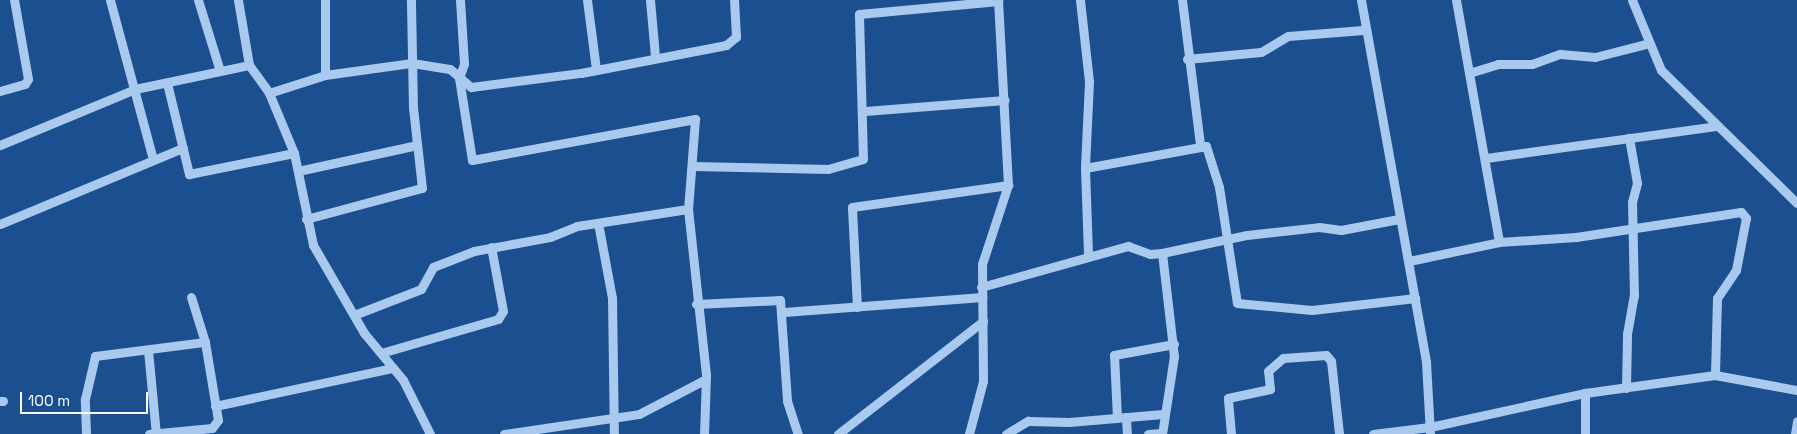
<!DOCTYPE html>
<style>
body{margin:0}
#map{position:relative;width:1797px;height:434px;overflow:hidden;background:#1b4f8f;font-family:"Space Grotesk",sans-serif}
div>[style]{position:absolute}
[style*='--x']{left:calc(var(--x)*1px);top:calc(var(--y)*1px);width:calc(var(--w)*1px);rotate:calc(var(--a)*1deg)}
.minor>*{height:9px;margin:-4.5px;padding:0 4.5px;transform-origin:4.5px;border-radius:4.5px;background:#a9c9ee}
span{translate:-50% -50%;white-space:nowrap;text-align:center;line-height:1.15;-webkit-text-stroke:4px #1b4f8f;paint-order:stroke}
.scale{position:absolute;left:20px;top:392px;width:128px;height:22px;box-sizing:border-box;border:2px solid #fff;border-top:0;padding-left:6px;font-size:15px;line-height:18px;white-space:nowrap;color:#fff;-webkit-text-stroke:4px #1b4f8f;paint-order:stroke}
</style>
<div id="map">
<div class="minor">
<i style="--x:110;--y:0;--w:165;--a:74.9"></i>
<i style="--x:198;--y:0;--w:74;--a:72.8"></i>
<i style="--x:238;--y:0;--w:66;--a:80.4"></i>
<i style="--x:249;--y:65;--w:34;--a:54"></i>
<i style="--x:269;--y:93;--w:65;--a:67.4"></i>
<i style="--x:294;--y:153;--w:94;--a:78.3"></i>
<i style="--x:313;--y:245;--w:102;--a:59.9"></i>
<i style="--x:364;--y:333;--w:61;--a:50.3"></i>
<i style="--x:403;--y:380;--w:60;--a:63.4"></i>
<i style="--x:460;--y:0;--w:64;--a:86.4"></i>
<i style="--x:464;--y:64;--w:15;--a:110"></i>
<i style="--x:459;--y:78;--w:83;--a:81"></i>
<i style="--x:472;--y:160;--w:227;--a:-10.4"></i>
<i style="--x:695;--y:119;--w:90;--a:94.4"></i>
<i style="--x:688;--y:209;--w:167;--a:83.8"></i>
<i style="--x:706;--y:375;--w:59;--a:91.9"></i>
<i style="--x:587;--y:0;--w:70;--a:82.6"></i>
<i style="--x:650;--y:0;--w:56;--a:84.9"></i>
<i style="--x:1080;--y:0;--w:82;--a:83.7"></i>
<i style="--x:1089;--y:82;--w:86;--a:92.7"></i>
<i style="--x:1085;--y:168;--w:85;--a:88"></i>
<i style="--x:1182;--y:0;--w:146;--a:82.9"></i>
<i style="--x:1361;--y:0;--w:368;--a:79.8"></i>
<i style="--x:1426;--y:362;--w:72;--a:86.8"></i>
<i style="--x:1456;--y:0;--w:246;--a:79.9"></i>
<i style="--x:1632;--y:0;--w:76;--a:67.5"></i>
<i style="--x:1661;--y:70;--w:190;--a:44.4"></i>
<i style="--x:1187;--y:59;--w:74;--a:-5.4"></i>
<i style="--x:1261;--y:52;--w:31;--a:-31"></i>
<i style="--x:1288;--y:36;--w:75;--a:-4.6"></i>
<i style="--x:1469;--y:73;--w:30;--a:-17"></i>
<i style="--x:1498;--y:64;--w:34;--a:0"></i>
<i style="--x:1532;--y:64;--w:30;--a:-20"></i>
<i style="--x:1560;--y:54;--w:35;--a:5"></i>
<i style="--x:1595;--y:57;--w:53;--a:-14.3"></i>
<i style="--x:325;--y:75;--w:75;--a:-90"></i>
<i style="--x:167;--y:83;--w:94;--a:76.4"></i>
<i style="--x:189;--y:174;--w:107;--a:-11.3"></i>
<i style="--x:0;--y:91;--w:26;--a:-16"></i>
<i style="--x:25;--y:84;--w:6;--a:-59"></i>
<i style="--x:28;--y:79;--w:80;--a:-100"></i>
<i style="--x:269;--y:93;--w:59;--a:-17.8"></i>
<i style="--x:325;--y:75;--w:88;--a:-7.9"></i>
<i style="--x:412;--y:63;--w:38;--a:9"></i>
<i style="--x:450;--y:69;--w:28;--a:41"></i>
<i style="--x:471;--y:87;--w:111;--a:-7.3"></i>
<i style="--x:581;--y:73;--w:148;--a:-10.9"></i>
<i style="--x:726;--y:45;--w:13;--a:-39"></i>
<i style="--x:736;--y:37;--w:37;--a:-93"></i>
<i style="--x:865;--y:111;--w:140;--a:-4.5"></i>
<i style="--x:0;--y:145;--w:146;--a:-22.5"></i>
<i style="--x:135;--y:89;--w:116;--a:-11.9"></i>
<i style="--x:1486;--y:158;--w:232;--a:-7.9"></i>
<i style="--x:693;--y:166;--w:135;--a:1.3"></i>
<i style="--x:828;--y:169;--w:36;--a:-16"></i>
<i style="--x:863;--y:159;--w:145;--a:-91.6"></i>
<i style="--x:859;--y:14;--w:140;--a:-5.3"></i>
<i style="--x:1085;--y:168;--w:123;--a:-10.3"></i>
<i style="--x:1206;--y:146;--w:43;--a:72.4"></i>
<i style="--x:1219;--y:187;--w:117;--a:81.2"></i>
<i style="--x:1237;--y:303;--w:75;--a:5.3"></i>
<i style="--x:1312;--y:310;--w:104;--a:-6.6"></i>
<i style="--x:298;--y:171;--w:122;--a:-12.3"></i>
<i style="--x:306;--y:219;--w:120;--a:-15"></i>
<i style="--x:422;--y:188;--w:81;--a:-96.4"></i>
<i style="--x:413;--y:108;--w:108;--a:-91.1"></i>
<i style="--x:598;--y:223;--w:76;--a:79.4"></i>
<i style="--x:612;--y:298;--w:136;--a:89.2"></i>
<i style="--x:0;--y:224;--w:198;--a:-22.6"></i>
<i style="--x:1162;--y:253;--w:104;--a:83.4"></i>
<i style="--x:1174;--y:356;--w:79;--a:98.7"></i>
<i style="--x:1409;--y:261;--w:92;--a:-11.9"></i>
<i style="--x:1499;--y:242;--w:77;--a:-3.7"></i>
<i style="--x:1576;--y:237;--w:167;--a:-8.6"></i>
<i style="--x:1741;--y:212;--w:8;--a:50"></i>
<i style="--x:1746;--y:218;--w:53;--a:100.9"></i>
<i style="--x:1736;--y:270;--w:34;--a:124"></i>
<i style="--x:1717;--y:298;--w:77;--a:91.5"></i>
<i style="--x:981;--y:287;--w:153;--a:-15.6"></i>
<i style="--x:1128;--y:246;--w:23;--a:20"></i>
<i style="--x:1150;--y:254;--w:12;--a:-5"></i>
<i style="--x:1162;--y:253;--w:87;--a:-12"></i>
<i style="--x:1247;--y:235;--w:72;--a:-6.3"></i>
<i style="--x:1319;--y:227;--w:22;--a:8"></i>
<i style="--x:1341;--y:230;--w:59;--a:-10.7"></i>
<i style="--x:696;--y:304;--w:84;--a:-2.7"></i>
<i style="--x:780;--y:300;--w:101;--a:86"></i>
<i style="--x:787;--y:401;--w:35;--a:72"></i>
<i style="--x:857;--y:307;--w:100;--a:-92.9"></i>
<i style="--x:852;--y:207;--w:158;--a:-8"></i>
<i style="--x:784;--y:312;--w:199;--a:-4.3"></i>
<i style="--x:354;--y:315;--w:72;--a:-21.2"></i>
<i style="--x:421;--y:289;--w:25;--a:-61"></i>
<i style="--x:433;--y:267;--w:44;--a:-21.3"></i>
<i style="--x:474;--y:251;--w:77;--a:-10.4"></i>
<i style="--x:550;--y:237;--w:29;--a:-22"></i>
<i style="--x:577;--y:226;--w:112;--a:-8.7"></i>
<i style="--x:148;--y:350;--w:84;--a:84.6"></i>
<i style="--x:381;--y:353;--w:122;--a:-16.2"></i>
<i style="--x:498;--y:319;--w:9;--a:-58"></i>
<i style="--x:503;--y:311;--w:65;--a:-100.6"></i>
<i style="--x:1626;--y:388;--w:54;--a:-88.9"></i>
<i style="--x:1627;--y:334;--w:39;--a:-80"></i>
<i style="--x:1634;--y:296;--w:94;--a:-91.2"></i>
<i style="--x:1632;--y:202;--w:20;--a:-75"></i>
<i style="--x:1637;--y:183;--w:46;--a:-100.1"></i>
<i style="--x:1585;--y:393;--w:41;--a:90"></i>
<i style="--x:0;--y:401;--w:3;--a:0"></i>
<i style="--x:215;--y:406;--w:182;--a:-12.1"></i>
<i style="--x:1126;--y:417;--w:17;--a:87"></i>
<i style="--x:1117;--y:418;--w:63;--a:-92.7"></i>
<i style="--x:1114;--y:355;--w:61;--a:-10.4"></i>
<i style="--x:86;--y:434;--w:35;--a:-92"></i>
<i style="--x:85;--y:399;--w:44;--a:-76.9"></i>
<i style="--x:95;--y:356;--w:111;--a:-7.3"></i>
<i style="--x:149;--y:434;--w:63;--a:-5.4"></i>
<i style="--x:212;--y:428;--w:10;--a:-53"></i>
<i style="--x:218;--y:420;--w:79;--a:-99.5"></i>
<i style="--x:205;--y:342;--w:47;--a:-107.3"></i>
<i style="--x:504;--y:434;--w:136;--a:-8.4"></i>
<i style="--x:639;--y:414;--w:73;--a:-27.6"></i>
<i style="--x:838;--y:434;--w:184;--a:-37.9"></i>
<i style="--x:969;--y:434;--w:55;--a:-75.2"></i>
<i style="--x:983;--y:381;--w:117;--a:-90.5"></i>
<i style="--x:982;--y:264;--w:83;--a:-71.8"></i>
<i style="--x:1008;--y:185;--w:185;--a:-93.1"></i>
<i style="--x:1006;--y:434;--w:26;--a:-31"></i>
<i style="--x:1028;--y:421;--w:41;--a:1.4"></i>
<i style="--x:1069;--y:422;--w:94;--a:-4.9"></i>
<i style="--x:1148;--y:434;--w:14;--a:-4"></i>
<i style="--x:1231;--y:434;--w:36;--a:-95"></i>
<i style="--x:1228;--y:398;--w:43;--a:-12.1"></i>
<i style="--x:1270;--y:389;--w:18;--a:-96"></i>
<i style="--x:1268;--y:371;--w:20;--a:-41"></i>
<i style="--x:1283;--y:358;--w:43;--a:-4"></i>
<i style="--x:1326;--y:355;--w:8;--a:50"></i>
<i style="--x:1331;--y:361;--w:73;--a:83.7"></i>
<i style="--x:1373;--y:434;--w:57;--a:-7"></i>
<i style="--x:1430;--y:427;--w:159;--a:-12.4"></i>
<i style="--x:1585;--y:393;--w:131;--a:-7.9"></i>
<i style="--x:1715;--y:375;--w:83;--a:10.4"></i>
<i style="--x:1795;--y:434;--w:13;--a:-81"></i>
</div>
<div class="scale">100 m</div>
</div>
